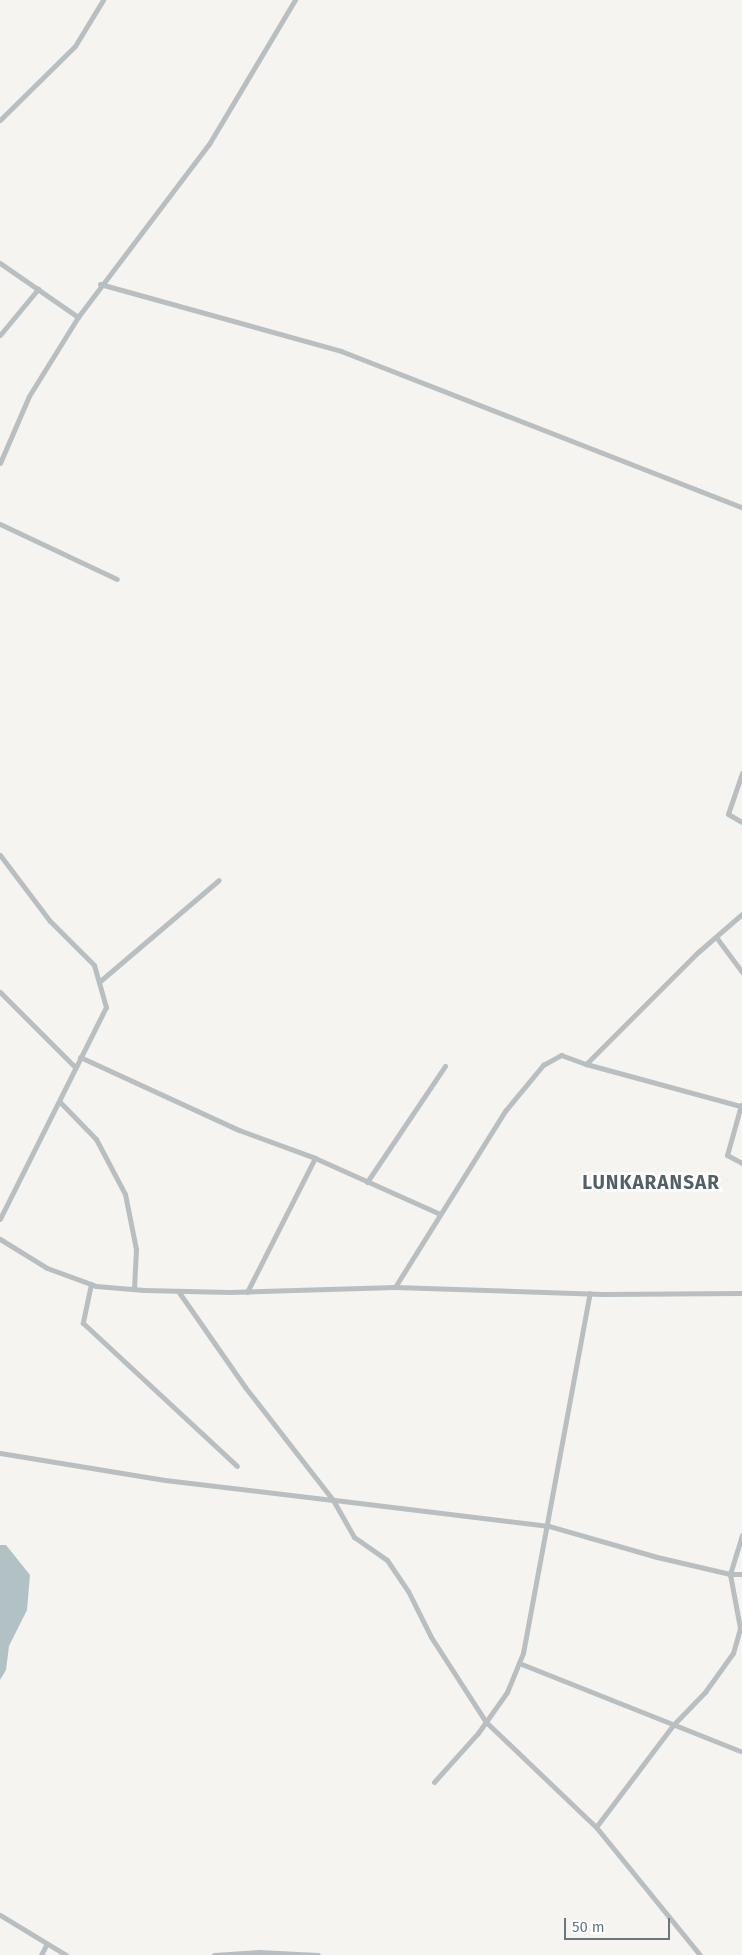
<!DOCTYPE html>
<style>
body{margin:0}
#map{position:relative;width:742px;height:1955px;overflow:hidden;background:#f5f4f1;font-family:"Fira Sans",sans-serif}
div>[style]{position:absolute}
[style*='--x']{left:calc(var(--x)*1px);top:calc(var(--y)*1px);width:calc(var(--w)*1px);rotate:calc(var(--a)*1deg)}
.water>*{inset:0;background:#b2c1c3}
.minor>*{height:5px;margin:-2.5px;padding:0 2.5px;transform-origin:2.5px;border-radius:2.5px;background:#b9bfc1}
span{translate:-50% -50%;white-space:nowrap;text-align:center;line-height:1.15;-webkit-text-stroke:5px #fff;paint-order:stroke}
.district-label{font-size:19px;color:#536166;font-weight:700;letter-spacing:1px}
.scale{position:absolute;left:564px;top:1918px;width:106px;height:22px;box-sizing:border-box;border:2px solid #667980;border-top:0;padding-left:6px;font-size:15px;line-height:18px;white-space:nowrap;color:#667980;-webkit-text-stroke:4px #fff;paint-order:stroke}
</style>
<div id="map">
<div class="water">
<i style="clip-path:polygon(0 1545px,6px 1545px,30px 1575px,27px 1610px,9px 1646px,6px 1670px,0 1680px)"></i>
</div>
<div class="minor">
<i style="--x:0;--y:120;--w:105;--a:-44.6"></i>
<i style="--x:75;--y:46;--w:54;--a:-58.7"></i>
<i style="--x:0;--y:263;--w:95;--a:34.7"></i>
<i style="--x:100;--y:284;--w:250;--a:15.5"></i>
<i style="--x:341;--y:351;--w:430;--a:21.3"></i>
<i style="--x:0;--y:335;--w:60;--a:-50.4"></i>
<i style="--x:0;--y:463;--w:73;--a:-66.6"></i>
<i style="--x:29;--y:396;--w:93;--a:-58.2"></i>
<i style="--x:78;--y:317;--w:217;--a:-52.9"></i>
<i style="--x:209;--y:144;--w:168;--a:-59.2"></i>
<i style="--x:0;--y:524;--w:129;--a:25.2"></i>
<i style="--x:742;--y:773;--w:43;--a:108.9"></i>
<i style="--x:728;--y:814;--w:16;--a:30"></i>
<i style="--x:0;--y:855;--w:83;--a:52.9"></i>
<i style="--x:50;--y:921;--w:62;--a:45"></i>
<i style="--x:94;--y:965;--w:44;--a:74.1"></i>
<i style="--x:106;--y:1007;--w:237;--a:116.6"></i>
<i style="--x:716;--y:937;--w:44;--a:53.4"></i>
<i style="--x:99;--y:982;--w:157;--a:-40.4"></i>
<i style="--x:0;--y:992;--w:106;--a:45"></i>
<i style="--x:80;--y:1057;--w:175;--a:24.7"></i>
<i style="--x:239;--y:1130;--w:81;--a:20.2"></i>
<i style="--x:586;--y:1064;--w:161;--a:15.2"></i>
<i style="--x:59;--y:1101;--w:53;--a:45.8"></i>
<i style="--x:96;--y:1139;--w:62;--a:62.2"></i>
<i style="--x:125;--y:1194;--w:56;--a:78.7"></i>
<i style="--x:136;--y:1249;--w:40;--a:92.9"></i>
<i style="--x:741;--y:1105;--w:52;--a:105.6"></i>
<i style="--x:727;--y:1155;--w:17;--a:28"></i>
<i style="--x:367;--y:1182;--w:140;--a:-56.1"></i>
<i style="--x:0;--y:1239;--w:55;--a:31.7"></i>
<i style="--x:47;--y:1268;--w:52;--a:20.2"></i>
<i style="--x:96;--y:1286;--w:48;--a:4.8"></i>
<i style="--x:144;--y:1290;--w:86;--a:1.3"></i>
<i style="--x:230;--y:1292;--w:165;--a:-1.7"></i>
<i style="--x:395;--y:1287;--w:208;--a:1.9"></i>
<i style="--x:603;--y:1294;--w:139;--a:-0.4"></i>
<i style="--x:91;--y:1284;--w:40;--a:102"></i>
<i style="--x:83;--y:1323;--w:210;--a:42.9"></i>
<i style="--x:395;--y:1287;--w:208;--a:-58"></i>
<i style="--x:505;--y:1111;--w:60;--a:-50.4"></i>
<i style="--x:543;--y:1065;--w:21;--a:-29"></i>
<i style="--x:561;--y:1055;--w:27;--a:20"></i>
<i style="--x:586;--y:1064;--w:157;--a:-45"></i>
<i style="--x:697;--y:953;--w:60;--a:-40.9"></i>
<i style="--x:247;--y:1292;--w:150;--a:-63.1"></i>
<i style="--x:315;--y:1158;--w:137;--a:24.1"></i>
<i style="--x:0;--y:1453;--w:167;--a:9.3"></i>
<i style="--x:165;--y:1480;--w:169;--a:6.8"></i>
<i style="--x:333;--y:1500;--w:43;--a:60.4"></i>
<i style="--x:354;--y:1537;--w:40;--a:34.9"></i>
<i style="--x:387;--y:1560;--w:37;--a:56"></i>
<i style="--x:408;--y:1591;--w:51;--a:63.4"></i>
<i style="--x:431;--y:1637;--w:101;--a:57.1"></i>
<i style="--x:486;--y:1722;--w:152;--a:43.7"></i>
<i style="--x:596;--y:1827;--w:129;--a:-52.9"></i>
<i style="--x:674;--y:1724;--w:45;--a:-45.9"></i>
<i style="--x:705;--y:1692;--w:48;--a:-54.3"></i>
<i style="--x:733;--y:1653;--w:26;--a:-74"></i>
<i style="--x:740;--y:1628;--w:55;--a:-100.5"></i>
<i style="--x:730;--y:1574;--w:75;--a:-166.9"></i>
<i style="--x:657;--y:1557;--w:112;--a:-164"></i>
<i style="--x:549;--y:1526;--w:218;--a:-173.1"></i>
<i style="--x:333;--y:1500;--w:143;--a:-127.9"></i>
<i style="--x:245;--y:1387;--w:117;--a:-124.9"></i>
<i style="--x:742;--y:1535;--w:41;--a:107.1"></i>
<i style="--x:730;--y:1574;--w:12;--a:0"></i>
<i style="--x:519;--y:1663;--w:238;--a:21.7"></i>
<i style="--x:434;--y:1782;--w:66;--a:-48.1"></i>
<i style="--x:478;--y:1733;--w:50;--a:-54.7"></i>
<i style="--x:507;--y:1692;--w:42;--a:-67.7"></i>
<i style="--x:523;--y:1653;--w:366;--a:-79.5"></i>
<i style="--x:596;--y:1827;--w:165;--a:50.9"></i>
<i style="--x:0;--y:1915;--w:77;--a:31.2"></i>
<i style="--x:41;--y:1955;--w:11;--a:-63"></i>
<i style="--x:214;--y:1955;--w:45;--a:-3.8"></i>
<i style="--x:259;--y:1952;--w:59;--a:2.9"></i>
</div>
<div class="district-label">
<span style="left:651px;top:1183px">LUNKARANSAR</span>
</div>
<div class="scale">50 m</div>
</div>
